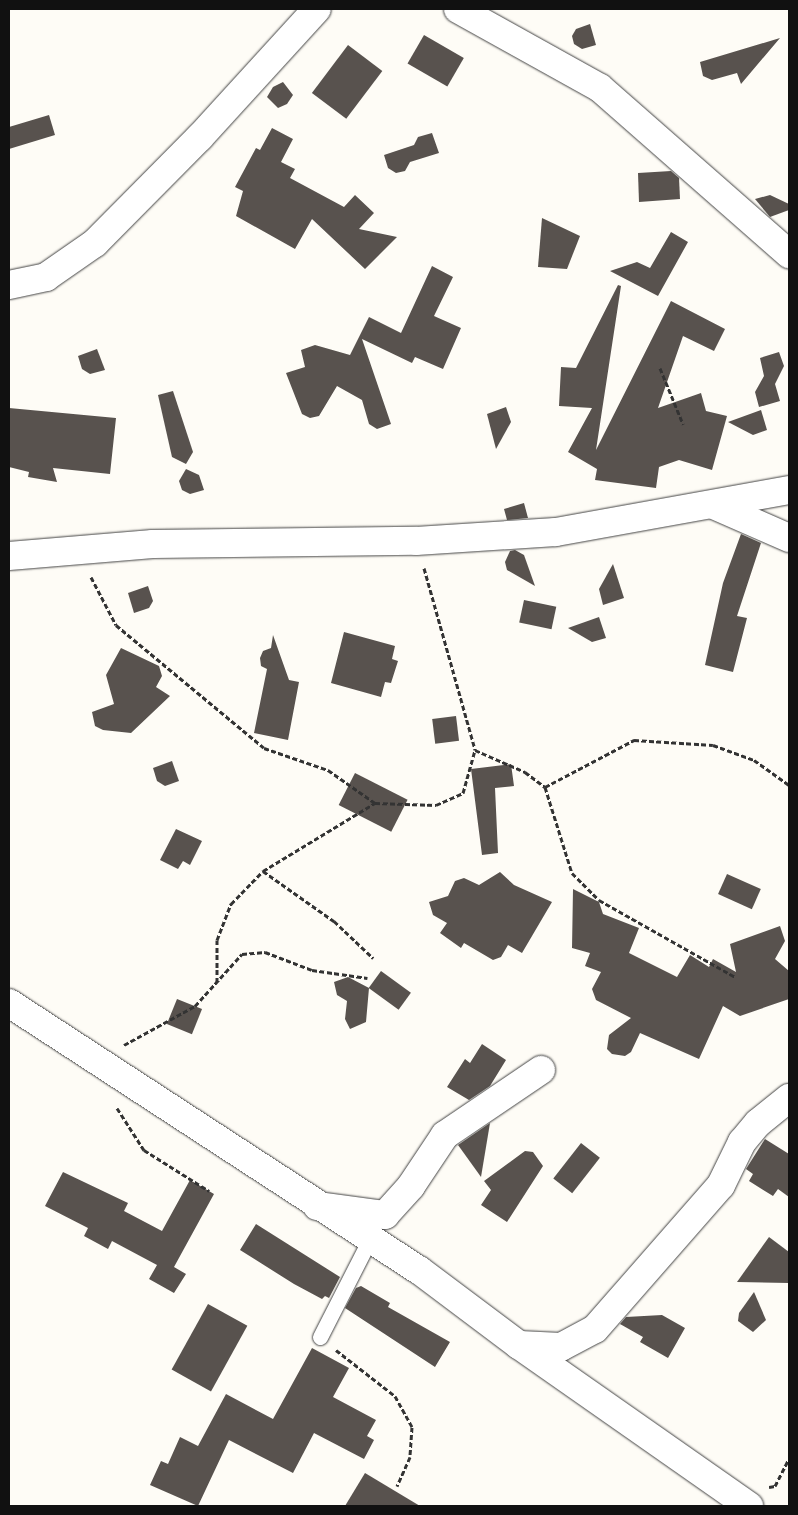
<!DOCTYPE html>
<style>
body{margin:0}
#map{position:relative;width:798px;height:1515px;overflow:hidden;background:#fefcf6;font-family:"Zilla Slab",serif}
div>[style]{position:absolute}
[style*='--x']{left:calc(var(--x)*1px);top:calc(var(--y)*1px);width:calc(var(--w)*1px);rotate:calc(var(--a)*1deg)}
.building>*{inset:0;background:#58524e;transform-origin:0 0}
.path>*{height:3px;margin-top:-1.5px;transform-origin:0;background:repeating-linear-gradient(90deg,#333 0 5px,transparent 0 7.5px)}
.roads{filter:drop-shadow(0 0 1px #444) drop-shadow(0 0 1px #444)}
.service>*{height:15px;margin:-7.5px;padding:0 7.5px;transform-origin:7.5px;border-radius:7.5px;background:#fff}
.minor>*{height:28px;margin:-14px;padding:0 14px;transform-origin:14px;border-radius:14px;background:#fff}
.tertiary>*{height:28px;margin:-14px;padding:0 14px;transform-origin:14px;border-radius:14px;background:#fff}
span{translate:-50% -50%;white-space:nowrap;text-align:center;line-height:1.15;-webkit-text-stroke:5px #fff;paint-order:stroke}
.frame{position:absolute;inset:0;border:10px solid #111;pointer-events:none}
</style>
<div id="map">
<div class="building">
<i style="clip-path:polygon(590px 24px,596px 45px,582px 49px,574px 44px,572px 36px,576px 29px)"></i>
<i style="left:424px;top:35px;width:46px;height:33px;rotate:30deg"></i>
<i style="clip-path:polygon(780px 38px,741px 84px,737px 73px,712px 80px,703px 76px,700px 62px)"></i>
<i style="left:348px;top:45px;width:43px;height:60px;rotate:37deg"></i>
<i style="clip-path:polygon(283px 82px,293px 95px,287px 104px,278px 108px,267px 97px,273px 87px)"></i>
<i style="clip-path:polygon(49px 115px,55px 135px,9px 149px,9px 127px)"></i>
<i style="clip-path:polygon(272px 128px,293px 139px,281px 162px,295px 169px,290px 178px,344px 207px,355px 195px,374px 213px,359px 229px,397px 237px,365px 269px,312px 219px,295px 249px,236px 216px,243px 191px,235px 187px,256px 148px,260px 150px)"></i>
<i style="clip-path:polygon(432px 133px,439px 153px,410px 162px,405px 171px,396px 173px,388px 168px,384px 155px,414px 145px,418px 137px)"></i>
<i style="clip-path:polygon(671px 171px,679px 178px,680px 199px,639px 202px,638px 173px)"></i>
<i style="clip-path:polygon(770px 195px,789px 204px,789px 210px,770px 217px,755px 199px)"></i>
<i style="clip-path:polygon(542px 218px,580px 236px,567px 269px,538px 267px)"></i>
<i style="clip-path:polygon(671px 232px,688px 242px,658px 296px,610px 271px,637px 262px,650px 268px)"></i>
<i style="clip-path:polygon(432px 266px,453px 277px,434px 316px,461px 328px,443px 369px,415px 357px,412px 363px,362px 339px,391px 424px,377px 429px,369px 424px,362px 400px,337px 386px,319px 416px,310px 418px,302px 414px,286px 373px,305px 367px,301px 350px,315px 345px,350px 355px,369px 317px,401px 333px)"></i>
<i style="clip-path:polygon(618px 285px,621px 286px,596px 450px,671px 301px,725px 329px,714px 351px,683px 336px,658px 408px,701px 393px,706px 411px,727px 416px,712px 470px,679px 460px,659px 467px,656px 488px,595px 480px,597px 469px,568px 452px,592px 408px,559px 406px,561px 367px,576px 368px)"></i>
<i style="clip-path:polygon(97px 349px,105px 370px,90px 374px,82px 369px,78px 356px)"></i>
<i style="clip-path:polygon(779px 352px,784px 366px,775px 384px,780px 401px,759px 407px,755px 392px,764px 376px,760px 358px)"></i>
<i style="clip-path:polygon(173px 391px,193px 452px,186px 464px,172px 457px,158px 395px)"></i>
<i style="clip-path:polygon(506px 407px,511px 422px,496px 449px,487px 414px)"></i>
<i style="clip-path:polygon(9px 408px,116px 418px,110px 474px,53px 468px,57px 482px,28px 477px,29px 472px,9px 467px)"></i>
<i style="clip-path:polygon(761px 410px,767px 430px,753px 435px,728px 422px)"></i>
<i style="clip-path:polygon(186px 469px,199px 475px,204px 490px,190px 494px,182px 490px,179px 481px)"></i>
<i style="clip-path:polygon(524px 503px,528px 518px,507px 520px,504px 509px)"></i>
<i style="clip-path:polygon(741px 534px,761px 543px,737px 616px,747px 618px,733px 672px,705px 665px,723px 583px)"></i>
<i style="clip-path:polygon(515px 550px,524px 555px,535px 586px,507px 570px,505px 562px,510px 551px)"></i>
<i style="clip-path:polygon(613px 564px,624px 598px,603px 605px,599px 589px)"></i>
<i style="clip-path:polygon(148px 586px,153px 601px,149px 608px,134px 613px,128px 593px)"></i>
<i style="left:524px;top:600px;width:33px;height:23px;rotate:12deg"></i>
<i style="clip-path:polygon(599px 617px,606px 638px,592px 642px,568px 628px)"></i>
<i style="clip-path:polygon(344px 632px,395px 646px,392px 659px,398px 661px,391px 683px,385px 682px,381px 697px,331px 683px)"></i>
<i style="clip-path:polygon(273px 635px,289px 680px,299px 682px,288px 740px,254px 733px,267px 669px,261px 666px,260px 658px,263px 651px,271px 648px)"></i>
<i style="clip-path:polygon(121px 648px,159px 666px,162px 676px,156px 687px,170px 696px,131px 733px,103px 730px,95px 726px,92px 712px,114px 704px,106px 675px)"></i>
<i style="left:456px;top:716px;width:25px;height:24px;rotate:83deg"></i>
<i style="clip-path:polygon(172px 761px,179px 781px,165px 786px,157px 781px,153px 768px)"></i>
<i style="clip-path:polygon(511px 764px,514px 786px,495px 788px,498px 853px,482px 855px,471px 769px)"></i>
<i style="left:355px;top:773px;width:59px;height:36px;rotate:27deg"></i>
<i style="clip-path:polygon(176px 829px,202px 841px,190px 865px,183px 861px,178px 869px,160px 860px)"></i>
<i style="clip-path:polygon(500px 872px,514px 885px,552px 902px,522px 953px,508px 945px,501px 957px,493px 960px,464px 943px,461px 948px,440px 933px,447px 923px,433px 915px,429px 902px,448px 896px,455px 881px,464px 878px,479px 885px)"></i>
<i style="left:727px;top:874px;width:37px;height:22px;rotate:24deg"></i>
<i style="clip-path:polygon(573px 889px,599px 902px,603px 914px,639px 928px,629px 953px,677px 977px,690px 955px,709px 967px,713px 959px,736px 972px,730px 944px,780px 926px,785px 941px,775px 959px,789px 971px,789px 999px,740px 1016px,723px 1006px,699px 1059px,640px 1033px,631px 1052px,625px 1056px,612px 1054px,607px 1049px,609px 1035px,631px 1018px,596px 1000px,592px 989px,601px 972px,585px 966px,590px 953px,572px 948px)"></i>
<i style="left:381px;top:971px;width:37px;height:21px;rotate:36deg"></i>
<i style="clip-path:polygon(348px 977px,369px 988px,366px 1022px,350px 1029px,345px 1019px,347px 1001px,337px 995px,334px 982px)"></i>
<i style="left:177px;top:999px;width:27px;height:27px;rotate:22deg"></i>
<i style="clip-path:polygon(482px 1044px,506px 1060px,490px 1086px,469px 1100px,447px 1087px,465px 1059px,470px 1063px)"></i>
<i style="clip-path:polygon(490px 1123px,481px 1177px,458px 1145px)"></i>
<i style="clip-path:polygon(765px 1139px,789px 1154px,789px 1197px,778px 1189px,773px 1196px,749px 1181px,753px 1174px,746px 1169px)"></i>
<i style="left:581px;top:1143px;width:24px;height:45px;rotate:38deg"></i>
<i style="clip-path:polygon(525px 1151px,533px 1152px,543px 1166px,507px 1222px,481px 1205px,491px 1190px,484px 1181px)"></i>
<i style="clip-path:polygon(63px 1172px,128px 1203px,124px 1211px,162px 1231px,190px 1180px,214px 1194px,174px 1267px,186px 1274px,174px 1293px,149px 1279px,157px 1265px,112px 1241px,108px 1249px,84px 1236px,88px 1228px,45px 1206px)"></i>
<i style="clip-path:polygon(256px 1224px,340px 1277px,329px 1298px,325px 1296px,322px 1299px,294px 1284px,240px 1250px)"></i>
<i style="clip-path:polygon(769px 1237px,789px 1252px,789px 1283px,737px 1282px)"></i>
<i style="clip-path:polygon(361px 1286px,390px 1303px,388px 1307px,450px 1342px,435px 1367px,345px 1308px,356px 1288px)"></i>
<i style="clip-path:polygon(754px 1292px,766px 1320px,753px 1332px,738px 1321px,739px 1313px)"></i>
<i style="left:208px;top:1304px;width:45px;height:75px;rotate:29deg"></i>
<i style="clip-path:polygon(662px 1315px,685px 1328px,668px 1358px,640px 1342px,643px 1337px,620px 1324px,626px 1317px)"></i>
<i style="clip-path:polygon(312px 1348px,349px 1368px,333px 1397px,376px 1420px,367px 1436px,374px 1440px,364px 1459px,314px 1433px,293px 1473px,229px 1440px,198px 1506px,150px 1485px,161px 1461px,168px 1464px,180px 1437px,198px 1446px,226px 1394px,273px 1419px)"></i>
<i style="clip-path:polygon(365px 1473px,420px 1506px,345px 1506px)"></i>
</div>
<div class="path">
<i style="--x:660;--y:368;--w:61;--a:67.7"></i>
<i style="--x:424;--y:568;--w:189;--a:74.3"></i>
<i style="--x:475;--y:750;--w:55;--a:23.7"></i>
<i style="--x:525;--y:772;--w:25;--a:37"></i>
<i style="--x:545;--y:787;--w:101;--a:-27.8"></i>
<i style="--x:634;--y:740;--w:79;--a:3.6"></i>
<i style="--x:713;--y:745;--w:44;--a:20.1"></i>
<i style="--x:754;--y:760;--w:43;--a:35.5"></i>
<i style="--x:91;--y:577;--w:54;--a:62.5"></i>
<i style="--x:116;--y:625;--w:192;--a:39.7"></i>
<i style="--x:264;--y:748;--w:68;--a:19"></i>
<i style="--x:328;--y:770;--w:57;--a:35.1"></i>
<i style="--x:375;--y:803;--w:61;--a:1.9"></i>
<i style="--x:436;--y:805;--w:30;--a:-24"></i>
<i style="--x:463;--y:793;--w:45;--a:-74.4"></i>
<i style="--x:545;--y:787;--w:90;--a:72.6"></i>
<i style="--x:572;--y:873;--w:38;--a:45"></i>
<i style="--x:599;--y:900;--w:156;--a:29.5"></i>
<i style="--x:263;--y:871;--w:87;--a:35.2"></i>
<i style="--x:334;--y:921;--w:54;--a:43.5"></i>
<i style="--x:217;--y:982;--w:42;--a:-90"></i>
<i style="--x:217;--y:940;--w:39;--a:-69"></i>
<i style="--x:231;--y:904;--w:46;--a:-45.9"></i>
<i style="--x:263;--y:871;--w:131;--a:-31.3"></i>
<i style="--x:124;--y:1045;--w:81;--a:-28.8"></i>
<i style="--x:195;--y:1006;--w:70;--a:-47.9"></i>
<i style="--x:242;--y:954;--w:23;--a:-5"></i>
<i style="--x:265;--y:952;--w:50;--a:21"></i>
<i style="--x:312;--y:970;--w:56;--a:8.3"></i>
<i style="--x:117;--y:1108;--w:50;--a:57.3"></i>
<i style="--x:144;--y:1150;--w:77;--a:32.2"></i>
<i style="--x:336;--y:1350;--w:75;--a:37.9"></i>
<i style="--x:395;--y:1396;--w:35;--a:61"></i>
<i style="--x:412;--y:1427;--w:30;--a:94"></i>
<i style="--x:410;--y:1457;--w:32;--a:114"></i>
<i style="--x:769;--y:1487;--w:6;--a:-9"></i>
<i style="--x:775;--y:1486;--w:30;--a:-63"></i>
</div>
<div class="roads">
<div class="service">
<i style="--x:320;--y:1337;--w:110;--a:-63"></i>
</div>
<div class="minor">
<i style="--x:458;--y:9;--w:162;--a:29.1"></i>
<i style="--x:600;--y:88;--w:252;--a:41.3"></i>
<i style="--x:9;--y:285;--w:38;--a:-12"></i>
<i style="--x:46;--y:277;--w:60;--a:-34.8"></i>
<i style="--x:95;--y:243;--w:149;--a:-45.3"></i>
<i style="--x:200;--y:137;--w:173;--a:-47.6"></i>
<i style="--x:716;--y:506;--w:80;--a:23.7"></i>
<i style="--x:9;--y:556;--w:144;--a:-4.8"></i>
<i style="--x:153;--y:544;--w:263;--a:-0.7"></i>
<i style="--x:416;--y:541;--w:140;--a:-3.7"></i>
<i style="--x:556;--y:532;--w:237;--a:-10.2"></i>
<i style="--x:317;--y:1206;--w:69;--a:7.5"></i>
<i style="--x:385;--y:1215;--w:39;--a:-48"></i>
<i style="--x:411;--y:1186;--w:61;--a:-56.3"></i>
<i style="--x:445;--y:1135;--w:116;--a:-34.1"></i>
<i style="--x:519;--y:1345;--w:42;--a:2.7"></i>
<i style="--x:561;--y:1347;--w:38;--a:-28"></i>
<i style="--x:595;--y:1329;--w:191;--a:-48.8"></i>
<i style="--x:721;--y:1185;--w:48;--a:-64"></i>
<i style="--x:742;--y:1142;--w:25;--a:-50"></i>
<i style="--x:758;--y:1123;--w:40;--a:-39"></i>
</div>
<div class="tertiary">
<i style="--x:9;--y:1003;--w:489;--a:33.1"></i>
<i style="--x:419;--y:1270;--w:125;--a:36.9"></i>
<i style="--x:519;--y:1345;--w:281;--a:35"></i>
</div>
</div>
<div class="frame"></div>
</div>
